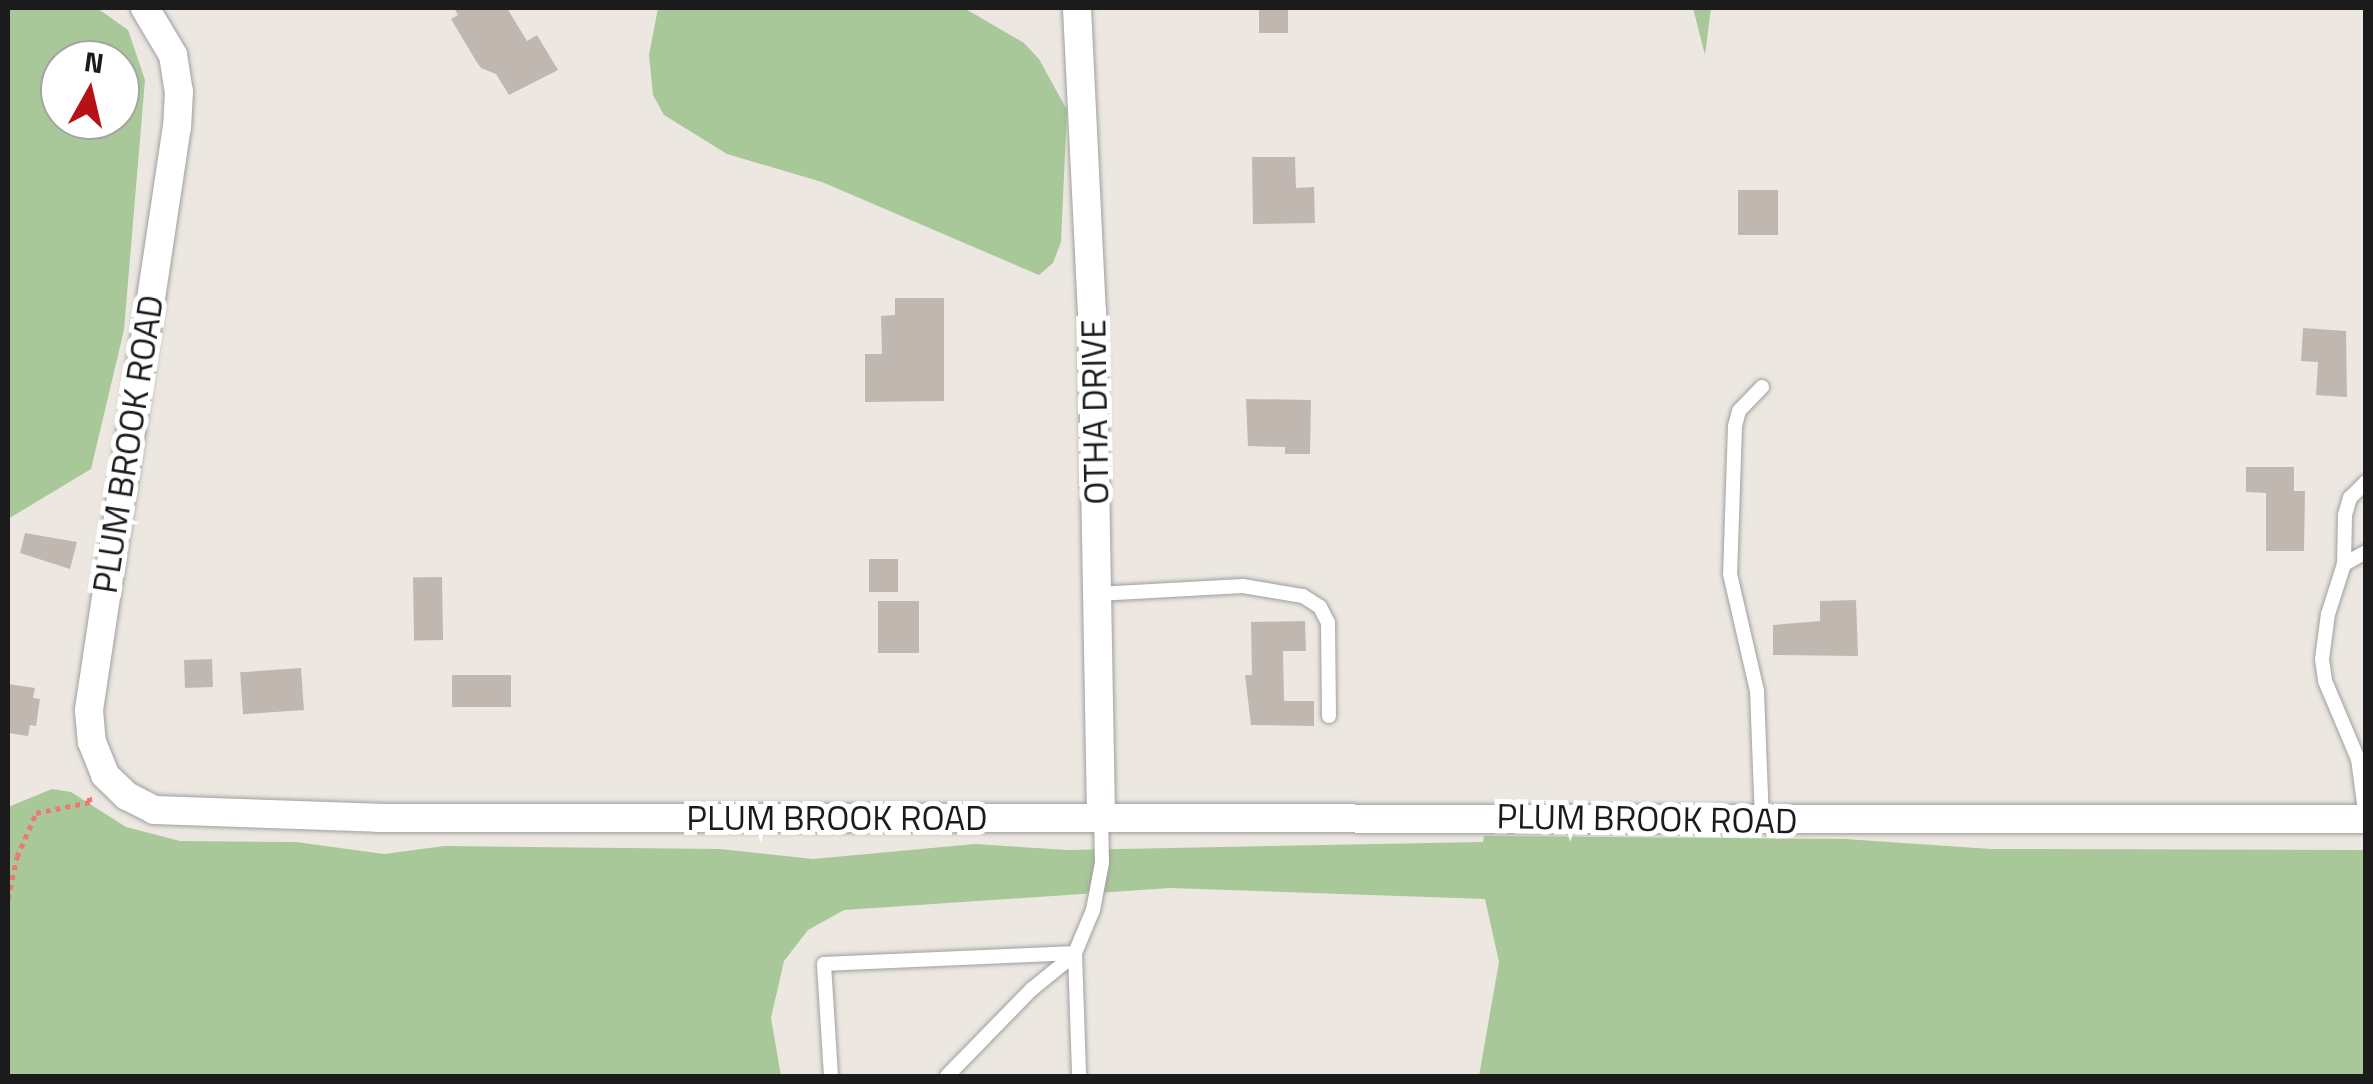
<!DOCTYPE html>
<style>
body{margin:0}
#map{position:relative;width:2373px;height:1084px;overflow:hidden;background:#ece8e1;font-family:"Titillium Web",sans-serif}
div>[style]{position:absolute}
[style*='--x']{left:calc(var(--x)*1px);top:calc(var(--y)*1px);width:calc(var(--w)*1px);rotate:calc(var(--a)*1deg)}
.forest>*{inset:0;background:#a8c899}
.building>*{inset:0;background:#c0b7b1;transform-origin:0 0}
.path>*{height:5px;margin-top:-2.5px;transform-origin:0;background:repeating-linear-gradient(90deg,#ed7a71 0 5px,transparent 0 10px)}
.roads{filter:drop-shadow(0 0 2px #9f9f9f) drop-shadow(0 0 2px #9f9f9f)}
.lane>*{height:14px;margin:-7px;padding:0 7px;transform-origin:7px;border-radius:7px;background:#fff}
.street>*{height:28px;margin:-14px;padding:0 14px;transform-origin:14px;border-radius:14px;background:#fff}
span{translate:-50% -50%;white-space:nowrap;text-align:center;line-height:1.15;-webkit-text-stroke:10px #fff;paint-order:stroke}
.street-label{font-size:35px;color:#1b1b1b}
.frame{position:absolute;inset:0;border:10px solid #1b1b1b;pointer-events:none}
.north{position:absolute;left:40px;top:40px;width:100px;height:100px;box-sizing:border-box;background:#fff;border:2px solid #a4a4a4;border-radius:50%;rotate:8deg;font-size:28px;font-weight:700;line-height:40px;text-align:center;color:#1b1b1b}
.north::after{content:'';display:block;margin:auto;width:35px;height:45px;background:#b51116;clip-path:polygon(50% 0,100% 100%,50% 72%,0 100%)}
</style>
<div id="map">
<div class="forest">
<i style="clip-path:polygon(evenodd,8px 8px,97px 8px,128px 30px,145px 80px,124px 330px,91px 469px,8px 519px,8px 8px,120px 60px,120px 120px,60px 120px,60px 60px,120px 60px)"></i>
<i style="clip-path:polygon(658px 8px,964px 8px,1024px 43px,1039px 59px,1067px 110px,1061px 242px,1053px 263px,1039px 275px,822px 182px,727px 154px,664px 115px,653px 95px,649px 55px)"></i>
<i style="clip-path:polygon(1693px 8px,1711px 8px,1705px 55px)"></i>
<i style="clip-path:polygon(52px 789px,71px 792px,126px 827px,180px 841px,296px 842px,384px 854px,444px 846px,720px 849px,813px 859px,975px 844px,1068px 850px,1483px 842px,1484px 836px,1845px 839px,1991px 849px,2365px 850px,2365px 1076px,1479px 1076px,1499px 962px,1485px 899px,1170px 888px,844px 910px,808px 930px,784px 961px,771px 1018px,781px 1076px,8px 1076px,8px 807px)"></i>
</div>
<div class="building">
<i style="clip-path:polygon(454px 8px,507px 8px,527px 41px,537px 35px,558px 70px,509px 95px,496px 74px,481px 68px,476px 61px,451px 19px,458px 15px)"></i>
<i style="left:1259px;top:8px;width:29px;height:25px"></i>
<i style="clip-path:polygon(1252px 157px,1295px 157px,1296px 188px,1314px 187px,1315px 223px,1253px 224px)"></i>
<i style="left:1738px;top:190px;width:40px;height:45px"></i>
<i style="clip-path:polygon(895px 298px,944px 298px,944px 401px,865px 402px,865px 354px,882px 354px,881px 316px,895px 315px)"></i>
<i style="clip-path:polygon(2303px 328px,2346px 331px,2347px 397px,2316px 395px,2318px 362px,2301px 361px)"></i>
<i style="clip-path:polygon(1246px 399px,1311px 400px,1310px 454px,1285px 454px,1285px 447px,1248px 446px)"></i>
<i style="clip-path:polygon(2246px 467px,2294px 467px,2294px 491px,2305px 491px,2304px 551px,2266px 551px,2266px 493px,2246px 492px)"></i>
<i style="clip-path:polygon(25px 533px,77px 542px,70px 569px,20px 553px)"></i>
<i style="left:869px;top:559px;width:29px;height:33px"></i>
<i style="left:442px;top:577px;width:63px;height:29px;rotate:89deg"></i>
<i style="clip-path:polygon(1856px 600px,1858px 656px,1773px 655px,1773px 625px,1820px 621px,1820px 601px)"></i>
<i style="left:878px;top:601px;width:41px;height:52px"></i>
<i style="clip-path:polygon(1305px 621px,1306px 651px,1283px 651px,1284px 701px,1314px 701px,1314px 726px,1251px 725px,1245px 675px,1252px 675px,1251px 622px)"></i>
<i style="left:212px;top:659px;width:28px;height:28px;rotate:88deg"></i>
<i style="left:301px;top:668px;width:42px;height:61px;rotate:86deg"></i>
<i style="left:511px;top:675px;width:32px;height:59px;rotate:90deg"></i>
<i style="clip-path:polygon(8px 684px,35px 688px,33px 698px,40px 699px,36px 726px,30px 725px,28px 736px,8px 733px)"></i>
</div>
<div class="path">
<i style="--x:8;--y:899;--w:43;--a:-77.9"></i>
<i style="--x:17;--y:857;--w:48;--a:-66.6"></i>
<i style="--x:36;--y:813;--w:55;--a:-11.5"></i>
<i style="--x:90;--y:802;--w:7;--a:-98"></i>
</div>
<div class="roads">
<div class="lane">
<i style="--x:1762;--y:387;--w:33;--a:134"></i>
<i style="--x:1739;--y:411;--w:16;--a:105"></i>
<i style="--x:1735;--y:426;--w:148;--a:91.9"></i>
<i style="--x:1730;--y:574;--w:120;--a:77"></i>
<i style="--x:1757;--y:691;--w:130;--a:87.8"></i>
<i style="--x:2366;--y:552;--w:25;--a:151"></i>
<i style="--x:2344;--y:564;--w:52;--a:107.7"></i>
<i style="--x:2328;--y:614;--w:45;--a:97.6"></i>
<i style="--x:2322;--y:659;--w:22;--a:82"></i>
<i style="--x:2325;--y:681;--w:85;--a:67.1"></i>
<i style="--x:2358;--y:759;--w:60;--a:82.3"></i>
<i style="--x:2344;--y:564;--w:49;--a:-88.8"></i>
<i style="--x:2345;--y:515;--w:18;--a:-74"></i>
<i style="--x:2350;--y:498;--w:23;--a:-45"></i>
<i style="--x:1097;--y:594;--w:146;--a:-3.1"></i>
<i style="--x:1243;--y:586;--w:61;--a:9.5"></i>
<i style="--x:1303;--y:596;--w:20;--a:33"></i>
<i style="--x:1320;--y:607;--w:18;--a:63"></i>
<i style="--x:1328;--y:623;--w:93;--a:89.4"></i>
<i style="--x:1075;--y:953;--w:123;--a:88.1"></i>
<i style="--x:831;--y:1076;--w:112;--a:-93.6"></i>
<i style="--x:824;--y:964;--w:251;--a:-2.5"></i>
<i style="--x:1075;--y:953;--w:47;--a:-67.3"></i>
<i style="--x:1093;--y:910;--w:48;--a:-79.2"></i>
<i style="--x:1102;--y:863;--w:46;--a:-91.2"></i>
<i style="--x:947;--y:1076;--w:122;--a:-45.7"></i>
<i style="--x:1032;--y:989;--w:55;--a:-39.1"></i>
</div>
<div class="street">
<i style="--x:145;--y:8;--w:55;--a:59.2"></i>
<i style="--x:173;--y:55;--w:36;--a:81"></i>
<i style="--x:179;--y:91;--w:35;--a:93"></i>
<i style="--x:177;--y:126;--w:591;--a:98.57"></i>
<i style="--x:89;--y:710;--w:32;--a:85"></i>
<i style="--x:92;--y:742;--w:35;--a:68"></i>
<i style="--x:105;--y:775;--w:30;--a:44"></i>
<i style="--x:127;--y:796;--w:30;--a:27"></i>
<i style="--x:154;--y:810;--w:224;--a:2"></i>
<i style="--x:378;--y:818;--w:1988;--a:0.03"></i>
<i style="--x:1077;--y:8;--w:302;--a:87.2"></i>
<i style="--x:1092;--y:310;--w:507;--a:88.98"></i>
</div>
</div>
<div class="street-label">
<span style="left:1094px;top:412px;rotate:-91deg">OTHA DRIVE</span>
<span style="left:127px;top:444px;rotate:-81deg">PLUM BROOK ROAD</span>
<span style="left:837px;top:817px">PLUM BROOK ROAD</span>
<span style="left:1647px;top:818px;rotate:1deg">PLUM BROOK ROAD</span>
</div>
<div class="frame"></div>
<div class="north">N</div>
</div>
